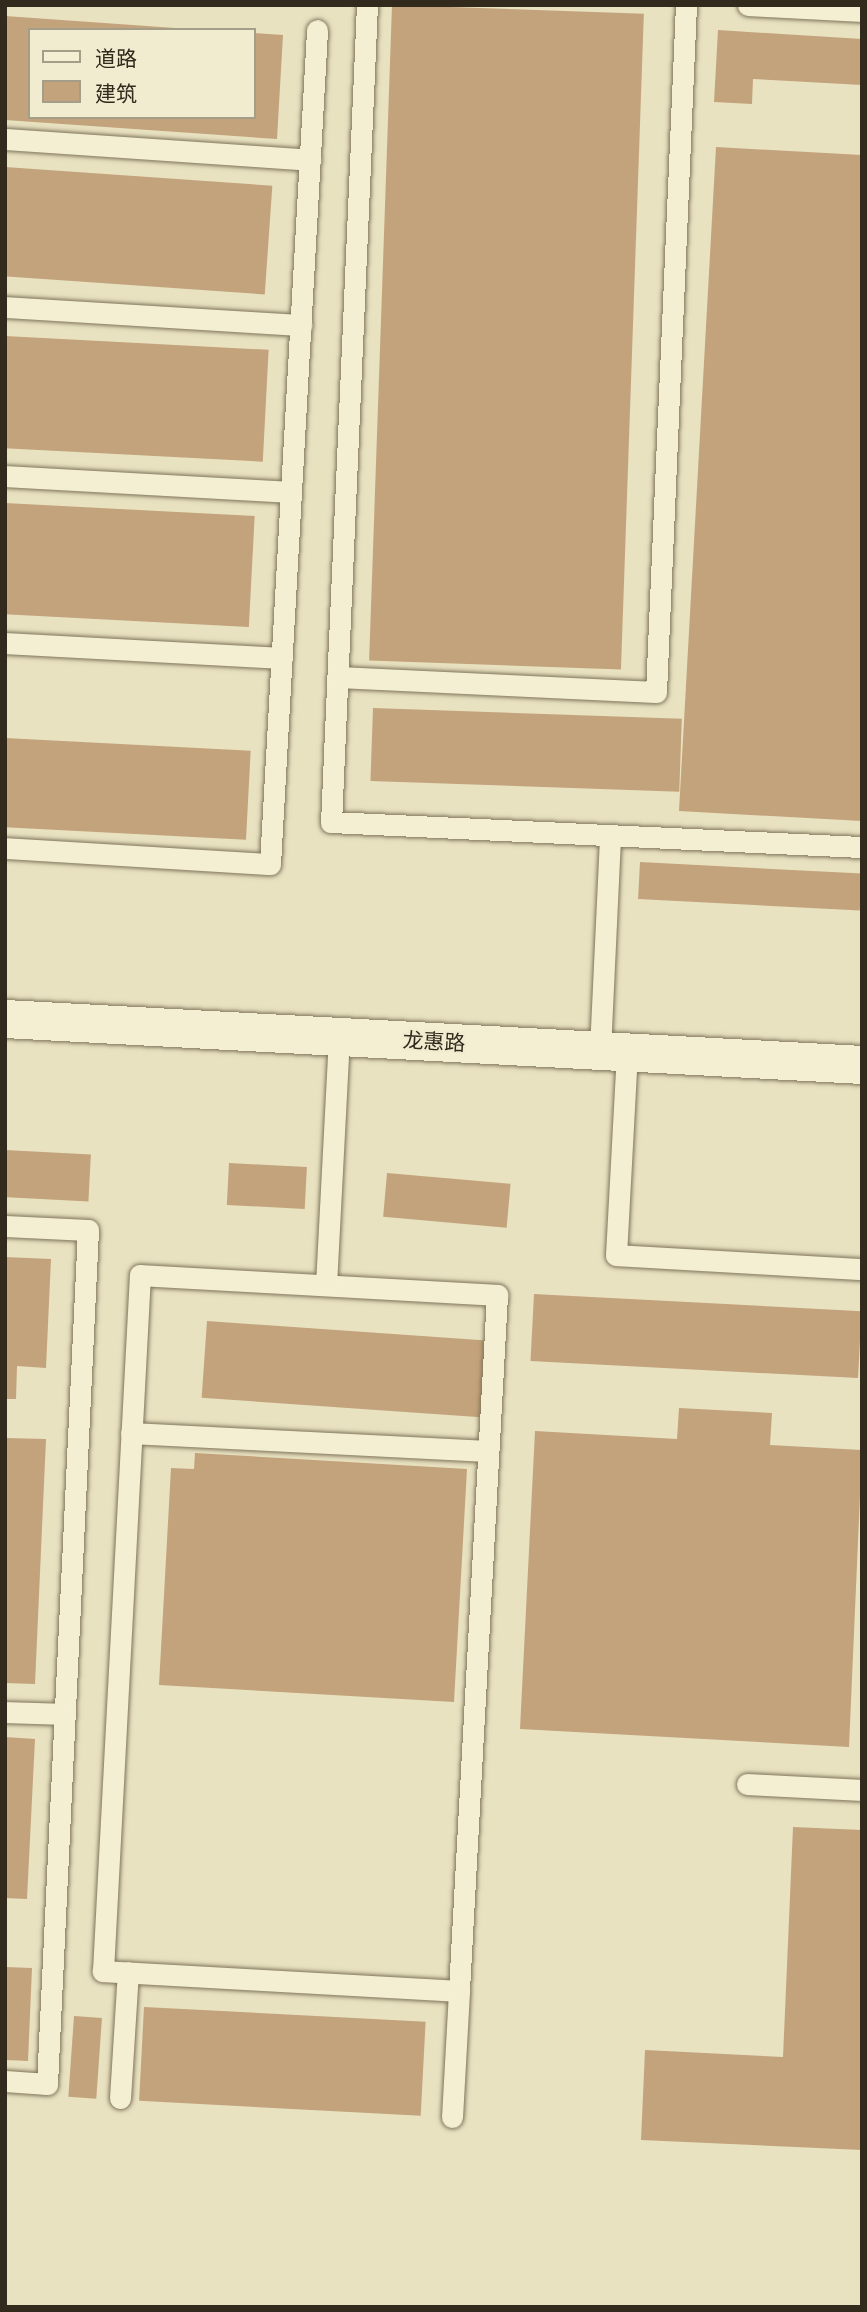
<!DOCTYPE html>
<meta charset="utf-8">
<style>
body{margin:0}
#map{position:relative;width:867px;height:2312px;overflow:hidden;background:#e8e2c1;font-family:"Noto Serif","Noto Sans SC",serif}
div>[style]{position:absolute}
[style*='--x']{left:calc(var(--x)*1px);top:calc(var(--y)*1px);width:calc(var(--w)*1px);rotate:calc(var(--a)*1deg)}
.building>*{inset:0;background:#c3a37b;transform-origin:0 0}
.roads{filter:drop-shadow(0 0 2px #80745a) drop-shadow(0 0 2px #80745a)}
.service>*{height:21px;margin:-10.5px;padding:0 10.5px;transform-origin:10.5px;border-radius:10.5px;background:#f4efd3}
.tertiary>*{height:38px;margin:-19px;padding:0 19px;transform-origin:19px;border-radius:19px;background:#f4efd3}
span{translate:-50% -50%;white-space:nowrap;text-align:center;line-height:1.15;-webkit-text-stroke:5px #f1ecd0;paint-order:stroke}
.street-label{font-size:21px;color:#312a1d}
.frame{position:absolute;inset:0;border:7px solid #312a1d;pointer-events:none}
.legend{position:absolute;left:28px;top:28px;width:228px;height:91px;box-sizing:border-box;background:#f1ecd0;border:2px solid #a49e88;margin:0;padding:9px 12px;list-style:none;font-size:21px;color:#312a1d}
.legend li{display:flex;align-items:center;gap:14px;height:35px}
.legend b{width:35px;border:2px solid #a49e88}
</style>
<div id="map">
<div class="building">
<i style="left:392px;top:5px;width:252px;height:656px;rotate:2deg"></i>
<i style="clip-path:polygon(5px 16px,175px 28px,30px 30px,30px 117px,254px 117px,254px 33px,283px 35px,277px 139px,5px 120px)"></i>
<i style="clip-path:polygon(718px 30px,862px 39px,862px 85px,753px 79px,752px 104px,714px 102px)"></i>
<i style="clip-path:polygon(716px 147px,862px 155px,862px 821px,679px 811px)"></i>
<i style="left:5px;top:167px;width:268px;height:109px;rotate:4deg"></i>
<i style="left:5px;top:336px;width:264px;height:112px;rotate:3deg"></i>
<i style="left:5px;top:503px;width:250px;height:111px;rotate:3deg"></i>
<i style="left:373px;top:708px;width:309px;height:73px;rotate:2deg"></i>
<i style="left:5px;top:738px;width:246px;height:89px;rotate:3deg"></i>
<i style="left:640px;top:862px;width:222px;height:37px;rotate:3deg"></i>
<i style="left:5px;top:1150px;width:86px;height:47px;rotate:3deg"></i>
<i style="left:229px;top:1163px;width:78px;height:42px;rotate:3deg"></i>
<i style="left:387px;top:1173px;width:124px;height:44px;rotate:5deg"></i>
<i style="clip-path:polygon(5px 1257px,51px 1259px,46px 1368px,17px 1366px,16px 1399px,5px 1399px)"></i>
<i style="left:534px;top:1294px;width:328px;height:67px;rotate:3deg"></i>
<i style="left:207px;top:1321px;width:280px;height:77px;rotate:4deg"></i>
<i style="clip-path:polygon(679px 1408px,772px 1413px,770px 1445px,862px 1450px,849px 1747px,520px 1729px,535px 1431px,677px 1439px)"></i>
<i style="clip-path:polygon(5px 1438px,46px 1439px,35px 1684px,5px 1683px)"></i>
<i style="clip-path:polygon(195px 1453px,467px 1469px,454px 1702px,159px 1685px,171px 1468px,194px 1469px)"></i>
<i style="clip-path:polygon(5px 1737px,35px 1739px,27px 1899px,5px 1898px)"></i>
<i style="clip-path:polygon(793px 1827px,862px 1830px,862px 2150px,641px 2140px,645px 2050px,783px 2057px)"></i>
<i style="clip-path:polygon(5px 1967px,32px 1968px,28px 2061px,5px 2060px)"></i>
<i style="left:144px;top:2007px;width:282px;height:94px;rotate:3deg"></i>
<i style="left:74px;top:2016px;width:28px;height:81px;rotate:4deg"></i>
</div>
<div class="roads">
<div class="service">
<i style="--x:367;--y:5;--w:818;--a:92.52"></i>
<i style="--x:331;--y:822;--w:532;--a:2.7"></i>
<i style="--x:748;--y:5;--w:114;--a:3"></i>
<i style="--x:5;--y:139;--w:306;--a:3.9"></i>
<i style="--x:5;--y:307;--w:297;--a:3.5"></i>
<i style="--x:5;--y:476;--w:286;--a:3.2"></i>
<i style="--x:5;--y:643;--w:277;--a:3.1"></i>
<i style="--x:338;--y:677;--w:318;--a:2.7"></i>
<i style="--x:656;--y:692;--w:688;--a:-87.5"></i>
<i style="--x:5;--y:848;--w:265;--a:3.5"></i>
<i style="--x:270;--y:864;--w:835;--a:-86.77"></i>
<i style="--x:600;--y:1050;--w:215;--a:-87.3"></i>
<i style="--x:627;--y:1052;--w:203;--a:93.1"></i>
<i style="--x:616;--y:1255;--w:246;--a:3.3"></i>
<i style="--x:5;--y:1226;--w:83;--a:2.8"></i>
<i style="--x:88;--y:1230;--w:855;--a:92.75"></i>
<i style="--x:47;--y:2084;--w:42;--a:-175.9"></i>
<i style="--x:140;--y:1275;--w:358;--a:3.2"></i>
<i style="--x:497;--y:1295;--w:697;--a:93.13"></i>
<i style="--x:459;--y:1991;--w:357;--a:-176.8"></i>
<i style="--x:103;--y:1971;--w:697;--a:-86.96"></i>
<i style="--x:326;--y:1285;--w:249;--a:-87"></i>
<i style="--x:131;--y:1433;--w:357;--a:2.9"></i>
<i style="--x:5;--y:1712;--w:60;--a:1.9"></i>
<i style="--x:747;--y:1784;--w:115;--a:3"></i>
<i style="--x:120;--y:2098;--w:126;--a:-86.4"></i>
<i style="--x:452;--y:2117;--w:126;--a:-86.8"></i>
</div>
<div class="tertiary">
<i style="--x:5;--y:1019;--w:858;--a:3.07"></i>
</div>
</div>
<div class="street-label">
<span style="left:434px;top:1041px;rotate:3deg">龙惠路</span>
</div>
<div class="frame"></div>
<ul class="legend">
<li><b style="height:9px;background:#f4efd3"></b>道路</li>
<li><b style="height:19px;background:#c3a37b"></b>建筑</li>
</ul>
</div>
